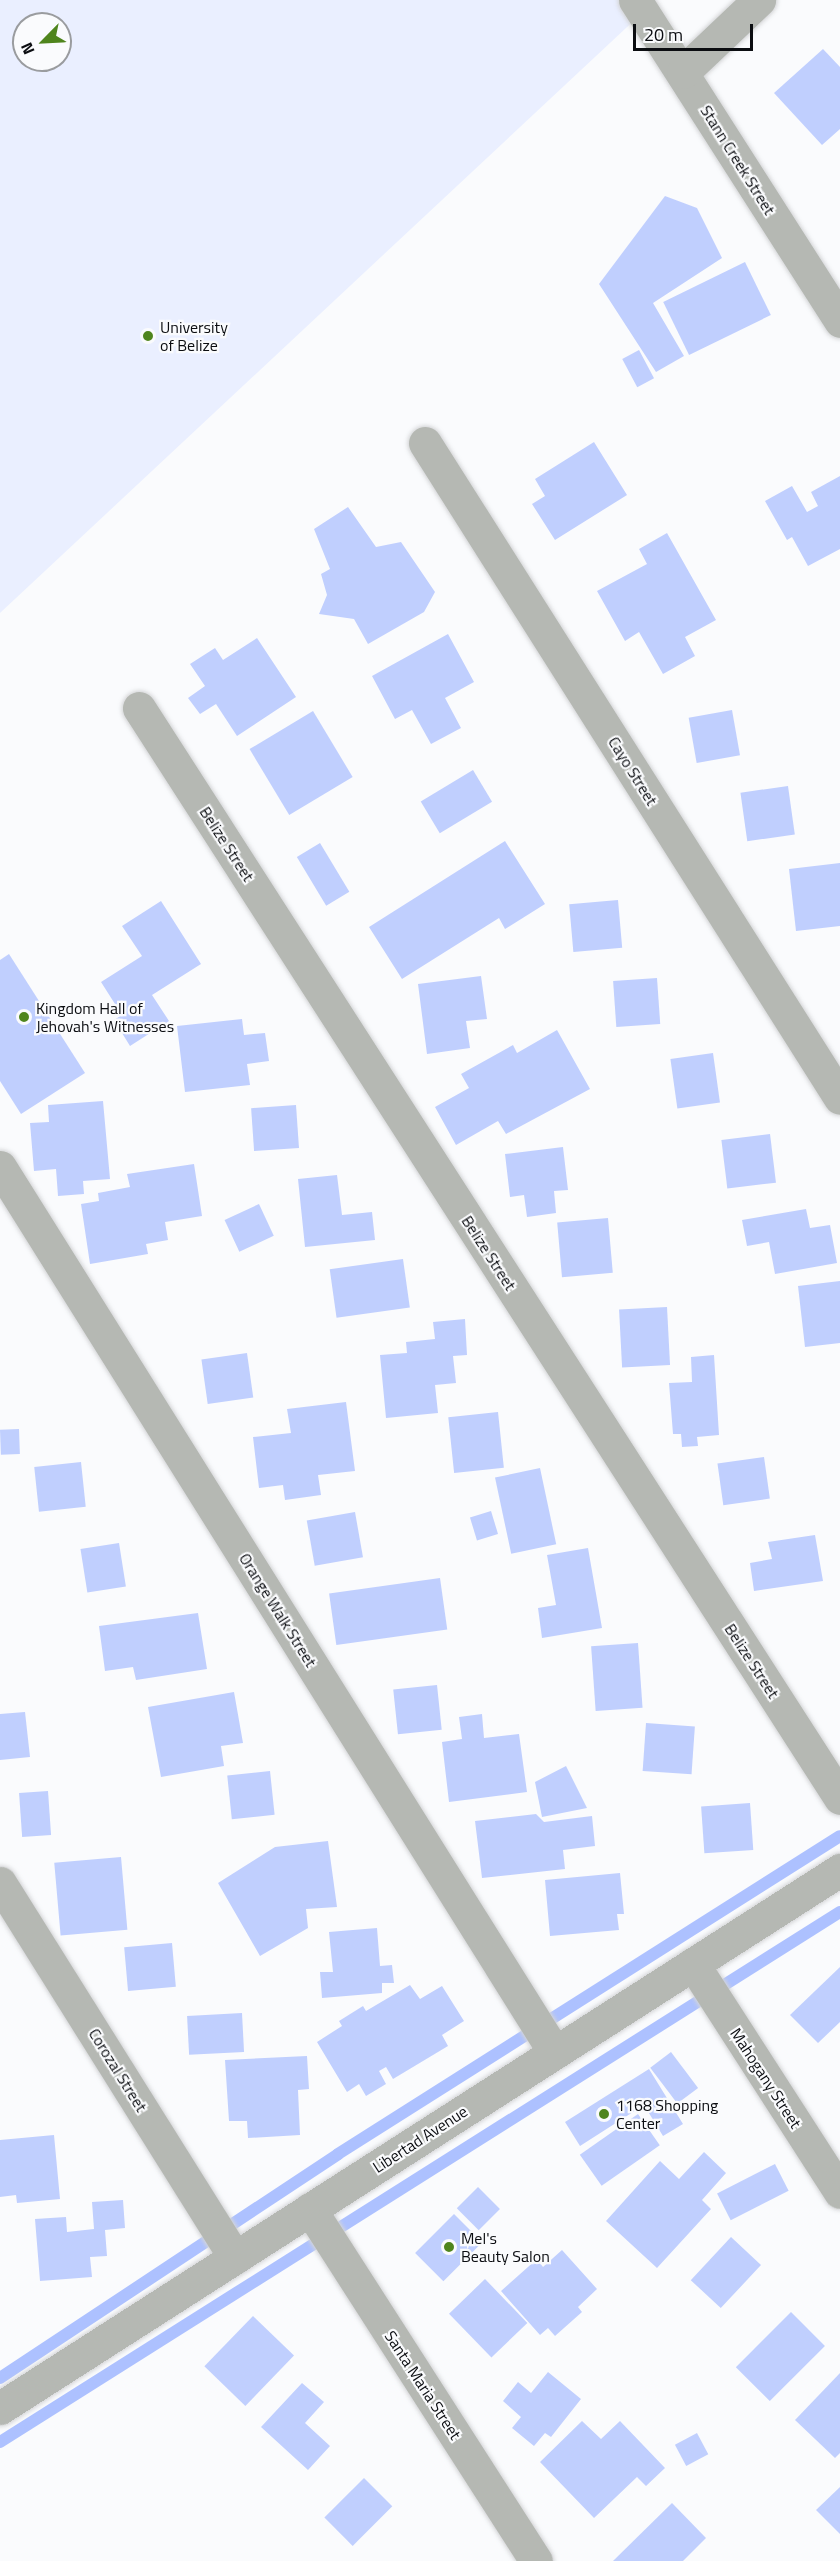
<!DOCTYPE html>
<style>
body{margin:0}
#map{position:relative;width:840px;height:2561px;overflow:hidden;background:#fafbfd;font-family:"Titillium Web",sans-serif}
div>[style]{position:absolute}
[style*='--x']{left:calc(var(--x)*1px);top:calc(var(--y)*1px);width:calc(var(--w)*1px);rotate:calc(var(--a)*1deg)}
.built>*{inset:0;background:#eaefff}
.stream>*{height:12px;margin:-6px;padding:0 6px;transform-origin:6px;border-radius:6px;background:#adc1ff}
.building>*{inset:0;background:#c0cffe;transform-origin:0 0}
.roads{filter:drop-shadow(0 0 2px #d4d5d7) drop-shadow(0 0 2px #d4d5d7)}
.minor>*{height:33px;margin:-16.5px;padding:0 16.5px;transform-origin:16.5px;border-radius:16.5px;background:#b5b8b3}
.dots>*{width:16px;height:16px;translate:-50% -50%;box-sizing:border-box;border:3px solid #fafbfd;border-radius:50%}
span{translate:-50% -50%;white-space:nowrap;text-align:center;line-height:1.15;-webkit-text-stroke:4.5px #fafbfd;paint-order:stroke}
.street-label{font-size:16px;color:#0b0d11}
.poi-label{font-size:16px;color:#0b0d11}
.left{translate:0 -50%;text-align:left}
.north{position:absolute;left:12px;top:12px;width:60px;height:60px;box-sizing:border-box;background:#fafbfd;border:2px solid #9a9c9f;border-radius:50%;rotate:246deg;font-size:16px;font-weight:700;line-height:24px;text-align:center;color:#0b0d11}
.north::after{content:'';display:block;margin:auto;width:21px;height:27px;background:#4f851d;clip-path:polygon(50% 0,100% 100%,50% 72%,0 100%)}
.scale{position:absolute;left:633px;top:24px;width:120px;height:27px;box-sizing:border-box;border:3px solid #0b0d11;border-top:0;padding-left:8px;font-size:18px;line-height:21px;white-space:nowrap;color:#0b0d11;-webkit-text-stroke:4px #fafbfd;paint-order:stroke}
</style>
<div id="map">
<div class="built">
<i style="clip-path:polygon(evenodd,0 0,656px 0,0 613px,0 0,24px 24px,60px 24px,60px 60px,24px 60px,24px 24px)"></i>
</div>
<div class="stream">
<i style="--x:0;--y:2378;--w:405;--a:-33.5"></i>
<i style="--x:338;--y:2154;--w:594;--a:-32.35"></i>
<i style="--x:0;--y:2442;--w:993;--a:-32.25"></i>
</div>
<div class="building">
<i style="clip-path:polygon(823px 49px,840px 67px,840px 129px,822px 145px,774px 93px)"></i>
<i style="clip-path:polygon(665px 196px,697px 208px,722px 258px,653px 303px,684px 356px,656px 372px,599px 284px)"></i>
<i style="left:745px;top:262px;width:59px;height:91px;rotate:64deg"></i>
<i style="left:639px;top:350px;width:32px;height:19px;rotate:62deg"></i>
<i style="clip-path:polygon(594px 442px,627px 495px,555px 540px,532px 504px,545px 496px,535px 479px)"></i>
<i style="clip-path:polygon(840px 476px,840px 549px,808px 566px,792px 537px,787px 540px,765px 501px,792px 486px,807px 512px,818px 506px,811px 492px)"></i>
<i style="clip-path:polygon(348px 507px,376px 547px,401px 542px,435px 592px,424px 612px,368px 644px,354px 619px,319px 614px,327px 595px,321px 574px,330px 569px,314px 529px)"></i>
<i style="clip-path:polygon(667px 533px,716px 620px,685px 637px,695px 656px,663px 674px,639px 632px,625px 641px,597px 591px,647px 564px,639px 549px)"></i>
<i style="clip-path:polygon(448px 634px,474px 682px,445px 698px,461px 728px,431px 744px,412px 710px,395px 719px,372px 676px)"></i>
<i style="clip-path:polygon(257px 638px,296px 697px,237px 736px,216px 704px,200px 714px,188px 698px,205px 686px,190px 664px,215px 648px,223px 660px)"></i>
<i style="left:732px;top:710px;width:46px;height:44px;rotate:80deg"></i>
<i style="left:313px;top:711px;width:77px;height:74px;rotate:59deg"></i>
<i style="left:473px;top:770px;width:37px;height:61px;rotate:59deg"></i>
<i style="left:788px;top:786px;width:49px;height:48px;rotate:82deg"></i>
<i style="clip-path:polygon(505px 841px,545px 904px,505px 929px,499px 918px,402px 979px,369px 927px)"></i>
<i style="left:320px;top:843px;width:57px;height:27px;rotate:59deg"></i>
<i style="clip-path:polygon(840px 863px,840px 926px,796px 931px,789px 869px)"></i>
<i style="left:618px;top:900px;width:48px;height:49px;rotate:85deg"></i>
<i style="clip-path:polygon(161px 901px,201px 964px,152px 995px,169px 1021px,130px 1046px,114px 1020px,122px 1015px,101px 982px,142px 956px,122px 926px)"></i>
<i style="clip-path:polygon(9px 954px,85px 1073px,21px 1114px,0 1081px,0 960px)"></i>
<i style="clip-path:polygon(481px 976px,487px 1019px,466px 1021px,470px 1048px,427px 1054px,418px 984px)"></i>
<i style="left:657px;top:978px;width:46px;height:44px;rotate:86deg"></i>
<i style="clip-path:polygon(242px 1019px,244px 1035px,265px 1033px,269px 1061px,247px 1064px,250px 1085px,185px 1092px,177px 1026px)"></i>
<i style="clip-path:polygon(557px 1030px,590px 1089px,506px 1134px,498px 1121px,456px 1145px,435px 1107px,469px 1088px,461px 1074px,513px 1045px,517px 1053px)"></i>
<i style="left:713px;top:1053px;width:50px;height:43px;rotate:82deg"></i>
<i style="clip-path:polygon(103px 1101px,110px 1179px,83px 1181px,84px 1194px,58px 1196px,56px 1169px,34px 1171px,30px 1123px,49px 1122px,48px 1105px)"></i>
<i style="left:296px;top:1105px;width:43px;height:45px;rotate:86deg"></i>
<i style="left:770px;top:1134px;width:49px;height:49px;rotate:83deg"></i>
<i style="clip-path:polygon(563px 1147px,568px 1190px,554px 1191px,556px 1213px,527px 1217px,524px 1195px,510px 1197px,505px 1154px)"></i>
<i style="clip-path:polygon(194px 1164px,202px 1216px,165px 1222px,168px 1240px,146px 1244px,148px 1254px,90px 1264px,81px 1204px,99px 1201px,98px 1193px,130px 1187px,127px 1174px)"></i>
<i style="clip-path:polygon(337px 1175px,342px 1215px,372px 1212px,375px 1240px,305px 1247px,298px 1179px)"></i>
<i style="left:259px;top:1204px;width:35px;height:38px;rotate:65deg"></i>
<i style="clip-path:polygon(806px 1209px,810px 1228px,830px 1225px,837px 1263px,775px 1274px,769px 1242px,747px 1246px,742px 1220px)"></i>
<i style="left:608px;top:1218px;width:55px;height:51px;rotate:85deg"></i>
<i style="left:403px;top:1259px;width:49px;height:74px;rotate:82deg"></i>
<i style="clip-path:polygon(840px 1281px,840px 1343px,805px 1347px,798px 1286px)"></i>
<i style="left:667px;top:1307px;width:58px;height:48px;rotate:87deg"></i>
<i style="clip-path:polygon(465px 1319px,467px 1355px,453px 1356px,456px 1383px,435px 1385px,438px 1413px,386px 1418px,380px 1355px,407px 1353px,406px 1342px,435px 1339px,433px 1322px)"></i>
<i style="left:247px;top:1353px;width:45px;height:46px;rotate:82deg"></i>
<i style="clip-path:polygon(714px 1355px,719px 1435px,697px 1437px,698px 1446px,682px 1447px,681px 1434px,673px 1434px,669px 1383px,692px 1382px,691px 1357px)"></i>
<i style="clip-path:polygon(346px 1402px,355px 1471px,318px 1475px,321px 1495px,285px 1500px,283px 1485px,259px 1488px,253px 1437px,291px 1433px,287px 1409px)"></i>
<i style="left:498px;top:1412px;width:56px;height:50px;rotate:84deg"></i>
<i style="left:19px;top:1429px;width:25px;height:19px;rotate:88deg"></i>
<i style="left:764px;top:1457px;width:42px;height:47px;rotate:82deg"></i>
<i style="left:81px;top:1462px;width:45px;height:47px;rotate:84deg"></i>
<i style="left:540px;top:1468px;width:78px;height:46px;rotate:78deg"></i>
<i style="left:491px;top:1511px;width:24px;height:22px;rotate:73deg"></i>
<i style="left:355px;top:1512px;width:46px;height:49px;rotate:80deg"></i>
<i style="clip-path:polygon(815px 1535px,823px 1581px,754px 1591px,750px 1563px,772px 1559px,768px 1542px)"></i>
<i style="left:119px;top:1543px;width:44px;height:39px;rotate:81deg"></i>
<i style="clip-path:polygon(588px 1548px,602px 1628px,542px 1638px,538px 1608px,556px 1605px,547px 1555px)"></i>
<i style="left:440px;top:1578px;width:52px;height:112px;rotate:82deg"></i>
<i style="clip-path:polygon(198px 1613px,207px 1669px,136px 1680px,133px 1667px,105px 1671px,99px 1626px)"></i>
<i style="left:638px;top:1643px;width:65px;height:47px;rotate:86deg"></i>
<i style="left:437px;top:1685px;width:45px;height:44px;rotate:84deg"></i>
<i style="clip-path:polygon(234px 1692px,243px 1743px,221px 1746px,224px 1766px,161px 1777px,148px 1707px)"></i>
<i style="clip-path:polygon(25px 1712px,30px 1757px,0 1760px,0 1714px)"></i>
<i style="clip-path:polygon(482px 1714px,484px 1738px,519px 1734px,527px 1792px,449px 1802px,442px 1742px,462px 1739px,459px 1717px)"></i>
<i style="left:646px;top:1723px;width:49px;height:48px;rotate:4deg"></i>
<i style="clip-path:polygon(566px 1766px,587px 1808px,542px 1817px,535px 1782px)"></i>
<i style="left:270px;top:1771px;width:44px;height:43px;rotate:84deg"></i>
<i style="left:48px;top:1791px;width:44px;height:29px;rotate:86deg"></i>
<i style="left:750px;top:1803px;width:47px;height:49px;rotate:86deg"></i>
<i style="clip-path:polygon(536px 1814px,544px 1822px,592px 1816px,595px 1846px,563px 1850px,565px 1869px,482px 1878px,475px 1821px)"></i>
<i style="clip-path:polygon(328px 1841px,337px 1907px,306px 1909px,308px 1928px,260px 1956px,218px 1883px,275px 1847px)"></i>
<i style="left:121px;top:1857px;width:73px;height:67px;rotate:85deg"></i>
<i style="clip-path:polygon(620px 1873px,624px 1914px,617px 1914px,619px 1930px,550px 1936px,545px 1880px)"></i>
<i style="clip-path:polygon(377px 1928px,380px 1966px,392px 1965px,394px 1983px,382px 1983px,382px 1993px,322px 1998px,320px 1972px,333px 1972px,329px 1932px)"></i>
<i style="left:172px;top:1943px;width:44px;height:48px;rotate:85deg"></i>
<i style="clip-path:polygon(840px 1967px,840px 2022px,818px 2043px,790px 2015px)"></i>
<i style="clip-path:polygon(410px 1985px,420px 1999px,442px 1986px,464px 2021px,442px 2035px,448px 2046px,393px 2079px,386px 2067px,379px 2071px,386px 2084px,366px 2096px,359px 2084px,347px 2092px,317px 2042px,342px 2026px,339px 2021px,363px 2006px,366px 2011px)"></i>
<i style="left:242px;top:2013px;width:39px;height:55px;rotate:87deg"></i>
<i style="left:671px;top:2052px;width:45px;height:26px;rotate:53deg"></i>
<i style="clip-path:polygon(307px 2056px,309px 2089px,298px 2090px,300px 2135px,248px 2138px,247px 2121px,229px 2121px,225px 2060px)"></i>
<i style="clip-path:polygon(649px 2069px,683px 2124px,663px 2136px,644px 2105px,580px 2146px,565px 2122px)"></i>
<i style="left:638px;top:2114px;width:38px;height:71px;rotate:55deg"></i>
<i style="clip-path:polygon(54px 2135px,60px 2199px,17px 2203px,16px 2195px,0 2197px,0 2140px)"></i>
<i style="clip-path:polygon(704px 2152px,726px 2173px,702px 2200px,711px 2209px,657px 2268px,606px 2221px,660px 2161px,679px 2179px)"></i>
<i style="left:775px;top:2164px;width:30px;height:65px;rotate:63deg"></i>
<i style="left:478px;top:2187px;width:31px;height:30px;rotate:45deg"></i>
<i style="clip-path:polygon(123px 2200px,125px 2228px,105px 2230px,107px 2256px,90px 2257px,92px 2277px,40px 2281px,35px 2219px,66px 2217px,67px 2232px,94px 2229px,92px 2202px)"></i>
<i style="left:454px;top:2214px;width:40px;height:55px;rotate:45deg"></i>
<i style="left:731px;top:2237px;width:41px;height:59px;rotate:43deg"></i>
<i style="clip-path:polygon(562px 2250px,597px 2289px,578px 2307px,582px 2312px,555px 2336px,548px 2328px,540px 2335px,501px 2291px,537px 2259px,543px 2267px)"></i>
<i style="left:485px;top:2279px;width:61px;height:50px;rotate:46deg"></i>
<i style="left:791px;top:2312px;width:48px;height:78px;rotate:45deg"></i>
<i style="left:253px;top:2316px;width:57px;height:70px;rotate:44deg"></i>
<i style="clip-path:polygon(548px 2372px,581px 2399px,551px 2437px,545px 2433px,534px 2446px,512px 2428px,521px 2417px,503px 2401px,518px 2382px,531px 2393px)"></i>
<i style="clip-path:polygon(840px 2373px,840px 2453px,835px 2458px,795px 2420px)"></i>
<i style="clip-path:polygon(302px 2383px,324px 2402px,305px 2423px,330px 2446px,308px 2470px,261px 2427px)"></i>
<i style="clip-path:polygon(582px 2421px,601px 2439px,620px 2421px,665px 2468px,646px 2486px,637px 2477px,594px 2518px,540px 2462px)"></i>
<i style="left:697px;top:2433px;width:24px;height:25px;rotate:62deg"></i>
<i style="left:364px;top:2478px;width:40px;height:56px;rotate:45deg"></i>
<i style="clip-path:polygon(840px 2487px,840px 2534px,816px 2510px)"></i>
<i style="clip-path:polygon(672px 2503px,706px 2538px,683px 2561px,613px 2561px)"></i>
</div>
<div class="roads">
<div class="minor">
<i style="--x:635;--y:0;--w:381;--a:57.4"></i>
<i style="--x:683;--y:72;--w:105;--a:-43.5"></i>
<i style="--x:425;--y:443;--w:775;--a:57.64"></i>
<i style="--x:139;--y:708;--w:1296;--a:57.25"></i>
<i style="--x:0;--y:1167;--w:1045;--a:57.94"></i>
<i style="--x:0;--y:1883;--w:442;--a:57.9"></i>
<i style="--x:693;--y:1964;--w:271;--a:57.2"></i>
<i style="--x:310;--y:2209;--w:418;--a:57.3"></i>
<i style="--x:0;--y:2408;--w:998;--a:-32.64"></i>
</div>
</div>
<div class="dots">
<i style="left:148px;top:336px;background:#4f851d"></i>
<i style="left:24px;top:1017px;background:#4f851d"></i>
<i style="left:604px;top:2114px;background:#4f851d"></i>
<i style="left:449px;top:2247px;background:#4f851d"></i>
</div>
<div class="street-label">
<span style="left:738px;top:160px;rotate:58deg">Stann Creek Street</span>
<span style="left:633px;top:771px;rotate:58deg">Cayo Street</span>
<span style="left:227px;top:844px;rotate:57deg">Belize Street</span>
<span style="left:489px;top:1253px;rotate:57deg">Belize Street</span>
<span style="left:278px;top:1610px;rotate:58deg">Orange Walk Street</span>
<span style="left:752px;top:1661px;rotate:57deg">Belize Street</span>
<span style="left:118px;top:2070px;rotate:58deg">Corozal Street</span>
<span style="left:766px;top:2078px;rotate:57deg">Mahogany Street</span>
<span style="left:420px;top:2139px;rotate:-33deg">Libertad Avenue</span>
<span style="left:423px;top:2385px;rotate:57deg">Santa Maria Street</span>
</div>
<div class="poi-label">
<span class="left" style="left:160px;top:336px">University<br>of Belize</span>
<span class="left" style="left:36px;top:1017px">Kingdom Hall of<br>Jehovah's Witnesses</span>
<span class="left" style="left:616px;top:2114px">1168 Shopping<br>Center</span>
<span class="left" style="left:461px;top:2247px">Mel's<br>Beauty Salon</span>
</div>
<div class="north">N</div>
<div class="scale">20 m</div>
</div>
